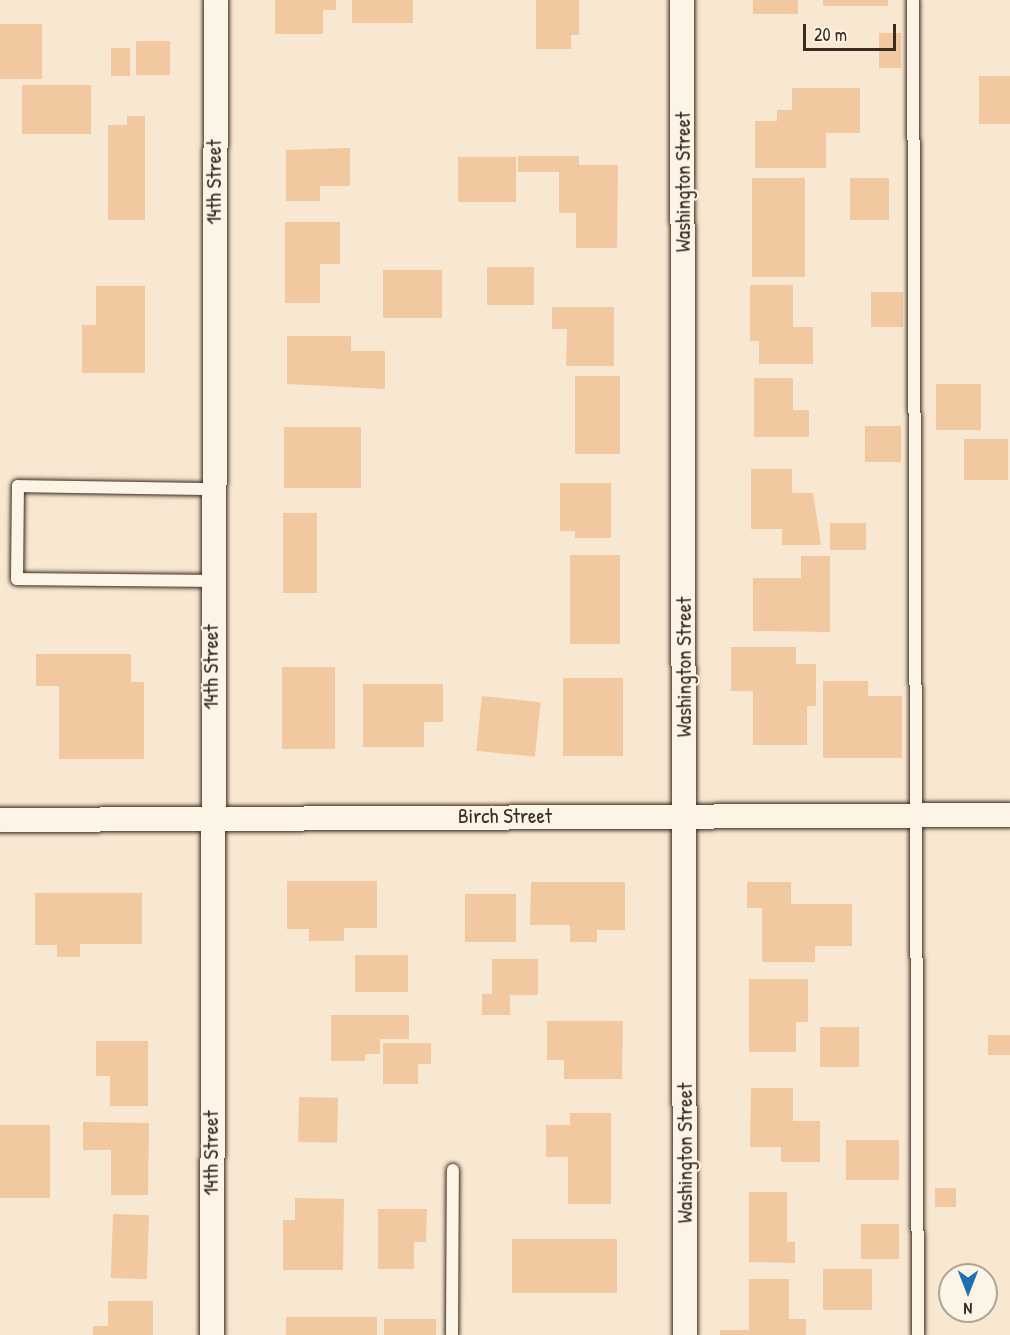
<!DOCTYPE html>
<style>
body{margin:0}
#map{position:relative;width:1010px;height:1335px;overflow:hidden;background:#f9e8d1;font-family:"Patrick Hand",sans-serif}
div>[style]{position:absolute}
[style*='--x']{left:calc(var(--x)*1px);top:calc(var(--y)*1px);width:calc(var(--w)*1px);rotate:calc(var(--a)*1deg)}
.building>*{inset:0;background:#f2c8a1;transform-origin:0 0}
.roads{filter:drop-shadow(0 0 2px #3b2a1e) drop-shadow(0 0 2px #3b2a1e)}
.service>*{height:12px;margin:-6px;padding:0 6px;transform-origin:6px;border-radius:6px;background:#fcf5e5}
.minor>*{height:24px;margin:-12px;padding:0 12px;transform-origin:12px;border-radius:12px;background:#fcf5e5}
span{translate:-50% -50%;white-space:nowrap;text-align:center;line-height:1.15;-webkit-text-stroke:4.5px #fcf5e5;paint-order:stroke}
.street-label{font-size:21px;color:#3b2a1e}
.north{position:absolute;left:938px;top:1263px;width:60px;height:60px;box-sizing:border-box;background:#fcf5e5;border:2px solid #afa495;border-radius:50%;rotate:180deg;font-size:16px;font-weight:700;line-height:24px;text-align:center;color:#3b2a1e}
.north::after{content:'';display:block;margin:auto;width:21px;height:27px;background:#1f6fb2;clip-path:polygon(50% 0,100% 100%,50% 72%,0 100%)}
.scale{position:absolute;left:803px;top:24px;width:93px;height:27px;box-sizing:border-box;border:3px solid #3b2a1e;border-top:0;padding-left:8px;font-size:18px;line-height:21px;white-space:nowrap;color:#3b2a1e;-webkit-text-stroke:4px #fcf5e5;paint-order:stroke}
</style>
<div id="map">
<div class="building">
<i style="clip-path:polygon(275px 0,336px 0,336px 10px,323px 10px,323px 34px,275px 34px)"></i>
<i style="left:352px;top:0;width:61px;height:23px"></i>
<i style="clip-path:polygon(536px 0,579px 0,579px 35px,571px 35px,571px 49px,536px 49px)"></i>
<i style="left:753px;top:0;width:45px;height:14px"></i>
<i style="left:823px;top:0;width:65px;height:6px"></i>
<i style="left:0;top:24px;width:42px;height:55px"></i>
<i style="left:879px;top:33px;width:22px;height:35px"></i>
<i style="left:136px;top:41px;width:34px;height:34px"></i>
<i style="left:111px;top:48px;width:19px;height:28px"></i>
<i style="left:979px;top:76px;width:31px;height:48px"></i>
<i style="left:22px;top:85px;width:69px;height:49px"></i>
<i style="clip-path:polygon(792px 88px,860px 88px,860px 133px,826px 133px,826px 168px,755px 168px,755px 121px,777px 121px,777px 110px,792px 110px)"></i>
<i style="clip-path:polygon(127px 116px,145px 116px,145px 220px,108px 220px,108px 125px,127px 125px)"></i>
<i style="clip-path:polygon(350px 148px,350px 186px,320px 186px,320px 201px,286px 201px,286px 150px)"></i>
<i style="clip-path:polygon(518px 156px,579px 156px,579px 165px,618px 165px,617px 248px,576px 248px,576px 213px,559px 213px,559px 172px,518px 172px)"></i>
<i style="left:458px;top:157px;width:58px;height:45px"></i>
<i style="left:752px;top:178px;width:53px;height:99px"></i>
<i style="left:850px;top:178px;width:39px;height:42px"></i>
<i style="clip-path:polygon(285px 222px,340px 222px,340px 264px,320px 264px,320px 303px,285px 303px)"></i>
<i style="left:487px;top:267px;width:47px;height:38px"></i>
<i style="left:383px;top:270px;width:59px;height:48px"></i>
<i style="clip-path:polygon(750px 285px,793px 285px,793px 327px,813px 327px,813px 364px,759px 364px,759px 341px,750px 341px)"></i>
<i style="clip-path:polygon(96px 286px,145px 286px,145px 373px,82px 373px,82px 325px,96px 325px)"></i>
<i style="left:871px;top:292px;width:32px;height:35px"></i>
<i style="clip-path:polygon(552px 307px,614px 307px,614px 366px,566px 366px,567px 329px,552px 329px)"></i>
<i style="clip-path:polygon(287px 336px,351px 336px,351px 351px,385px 351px,385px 389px,287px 384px)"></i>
<i style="left:575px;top:376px;width:45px;height:78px"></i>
<i style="clip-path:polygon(754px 378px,793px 378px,793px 410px,809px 410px,809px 437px,754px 437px)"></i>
<i style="left:936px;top:384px;width:45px;height:46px"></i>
<i style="left:865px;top:426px;width:36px;height:36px"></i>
<i style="left:284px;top:427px;width:77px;height:61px"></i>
<i style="left:964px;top:439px;width:44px;height:41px"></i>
<i style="clip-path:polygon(751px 469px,792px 469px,792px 493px,813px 493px,821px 545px,782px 545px,782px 529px,751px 529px)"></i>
<i style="clip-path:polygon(560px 483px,611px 483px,611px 538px,575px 538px,575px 531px,560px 531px)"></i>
<i style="left:283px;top:513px;width:34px;height:80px"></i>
<i style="left:830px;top:523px;width:36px;height:27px"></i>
<i style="left:570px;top:555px;width:50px;height:89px"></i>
<i style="clip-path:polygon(801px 556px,830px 556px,830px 632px,753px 631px,753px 578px,801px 578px)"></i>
<i style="clip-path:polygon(731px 647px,796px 647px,796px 664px,816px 664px,816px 706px,807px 706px,807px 745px,753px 745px,753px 691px,731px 691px)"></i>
<i style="clip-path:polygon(36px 654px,131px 654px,131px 682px,144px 682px,144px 759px,59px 759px,59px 686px,36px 686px)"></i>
<i style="left:282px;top:667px;width:53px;height:82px"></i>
<i style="left:563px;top:678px;width:60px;height:78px"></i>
<i style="clip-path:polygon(823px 681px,868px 681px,868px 696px,902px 696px,902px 758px,823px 758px)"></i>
<i style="clip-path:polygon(363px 684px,443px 684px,443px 722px,424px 722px,424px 747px,363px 747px)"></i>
<i style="left:482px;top:696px;width:59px;height:55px;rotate:6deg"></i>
<i style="clip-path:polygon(287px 881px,377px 881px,377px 928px,344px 928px,344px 941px,309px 941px,309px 929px,287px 929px)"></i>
<i style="clip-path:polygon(531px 882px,625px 882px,625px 930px,597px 930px,597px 942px,570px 942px,570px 925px,530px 925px)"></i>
<i style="clip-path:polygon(747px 882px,791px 882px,791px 904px,852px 904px,852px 946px,815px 946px,815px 962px,762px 962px,762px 908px,747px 908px)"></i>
<i style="clip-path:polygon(35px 893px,142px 893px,142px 944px,80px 944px,80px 957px,57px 957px,57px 945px,35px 945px)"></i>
<i style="left:465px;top:894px;width:51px;height:48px"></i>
<i style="left:355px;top:955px;width:53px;height:37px"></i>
<i style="clip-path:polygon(492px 959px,538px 959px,538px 995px,510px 995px,510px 1015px,482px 1015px,482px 994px,492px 994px)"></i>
<i style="clip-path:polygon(749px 979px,808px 979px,808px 1022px,796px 1022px,796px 1052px,749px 1052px)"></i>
<i style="clip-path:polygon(331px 1015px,409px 1015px,409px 1039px,380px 1039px,380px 1054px,365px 1054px,365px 1061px,331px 1061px)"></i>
<i style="clip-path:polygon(547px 1021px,623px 1021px,622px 1079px,564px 1079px,564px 1060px,547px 1060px)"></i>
<i style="left:820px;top:1027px;width:39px;height:40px"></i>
<i style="left:988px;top:1035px;width:22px;height:20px"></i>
<i style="clip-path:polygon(96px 1041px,148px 1041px,148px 1106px,110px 1106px,110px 1076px,96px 1076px)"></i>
<i style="clip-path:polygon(383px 1043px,431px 1043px,431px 1064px,418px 1064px,418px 1084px,383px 1084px)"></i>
<i style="clip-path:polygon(751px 1088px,793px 1088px,793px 1121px,820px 1121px,820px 1162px,781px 1162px,781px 1147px,750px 1147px)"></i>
<i style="left:299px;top:1097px;width:39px;height:45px;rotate:1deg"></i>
<i style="clip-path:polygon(570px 1113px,611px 1113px,611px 1204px,568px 1204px,568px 1157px,546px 1157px,546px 1125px,570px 1125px)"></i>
<i style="clip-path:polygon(83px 1122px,149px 1123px,148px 1195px,111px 1195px,111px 1150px,83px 1150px)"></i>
<i style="left:0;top:1125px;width:50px;height:73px"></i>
<i style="left:846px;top:1140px;width:53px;height:40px"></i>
<i style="left:935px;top:1188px;width:21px;height:19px"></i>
<i style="clip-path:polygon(749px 1192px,787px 1192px,787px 1242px,795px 1242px,795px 1263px,749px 1262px)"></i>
<i style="clip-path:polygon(295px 1198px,344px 1199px,343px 1270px,283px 1270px,283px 1220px,295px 1220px)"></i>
<i style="clip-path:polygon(378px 1209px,427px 1209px,426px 1242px,414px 1242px,414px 1269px,378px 1269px)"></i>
<i style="left:113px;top:1214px;width:36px;height:64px;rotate:2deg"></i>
<i style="left:861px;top:1224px;width:38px;height:35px"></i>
<i style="left:512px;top:1239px;width:105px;height:54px"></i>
<i style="left:823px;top:1269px;width:49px;height:41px"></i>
<i style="clip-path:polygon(749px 1279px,789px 1279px,789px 1319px,806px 1319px,806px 1335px,720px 1335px,720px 1330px,749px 1330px)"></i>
<i style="clip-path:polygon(108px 1301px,153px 1301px,153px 1335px,93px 1335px,93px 1326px,108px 1326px)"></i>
<i style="left:286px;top:1317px;width:91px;height:18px"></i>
<i style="left:384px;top:1319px;width:52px;height:16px"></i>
</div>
<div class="roads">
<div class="service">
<i style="--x:913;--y:0;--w:1335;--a:89.79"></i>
<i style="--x:212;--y:581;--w:195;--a:-179.4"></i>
<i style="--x:17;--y:579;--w:93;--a:-89.4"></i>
<i style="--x:18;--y:486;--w:194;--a:0.9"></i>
<i style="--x:452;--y:1335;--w:165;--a:-89.7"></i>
</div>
<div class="minor">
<i style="--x:682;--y:0;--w:1335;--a:89.87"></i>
<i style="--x:0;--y:820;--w:1010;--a:-0.28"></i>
<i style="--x:212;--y:1335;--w:1335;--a:-89.83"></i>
</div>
</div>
<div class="street-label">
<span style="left:214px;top:182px;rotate:-90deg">14th Street</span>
<span style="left:683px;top:182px;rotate:-90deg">Washington Street</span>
<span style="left:211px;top:667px;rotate:-90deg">14th Street</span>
<span style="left:684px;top:667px;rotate:-90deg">Washington Street</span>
<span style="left:505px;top:816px">Birch Street</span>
<span style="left:211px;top:1153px;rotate:-90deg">14th Street</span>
<span style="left:685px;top:1153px;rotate:-90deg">Washington Street</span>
</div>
<div class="north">N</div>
<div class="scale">20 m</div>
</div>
